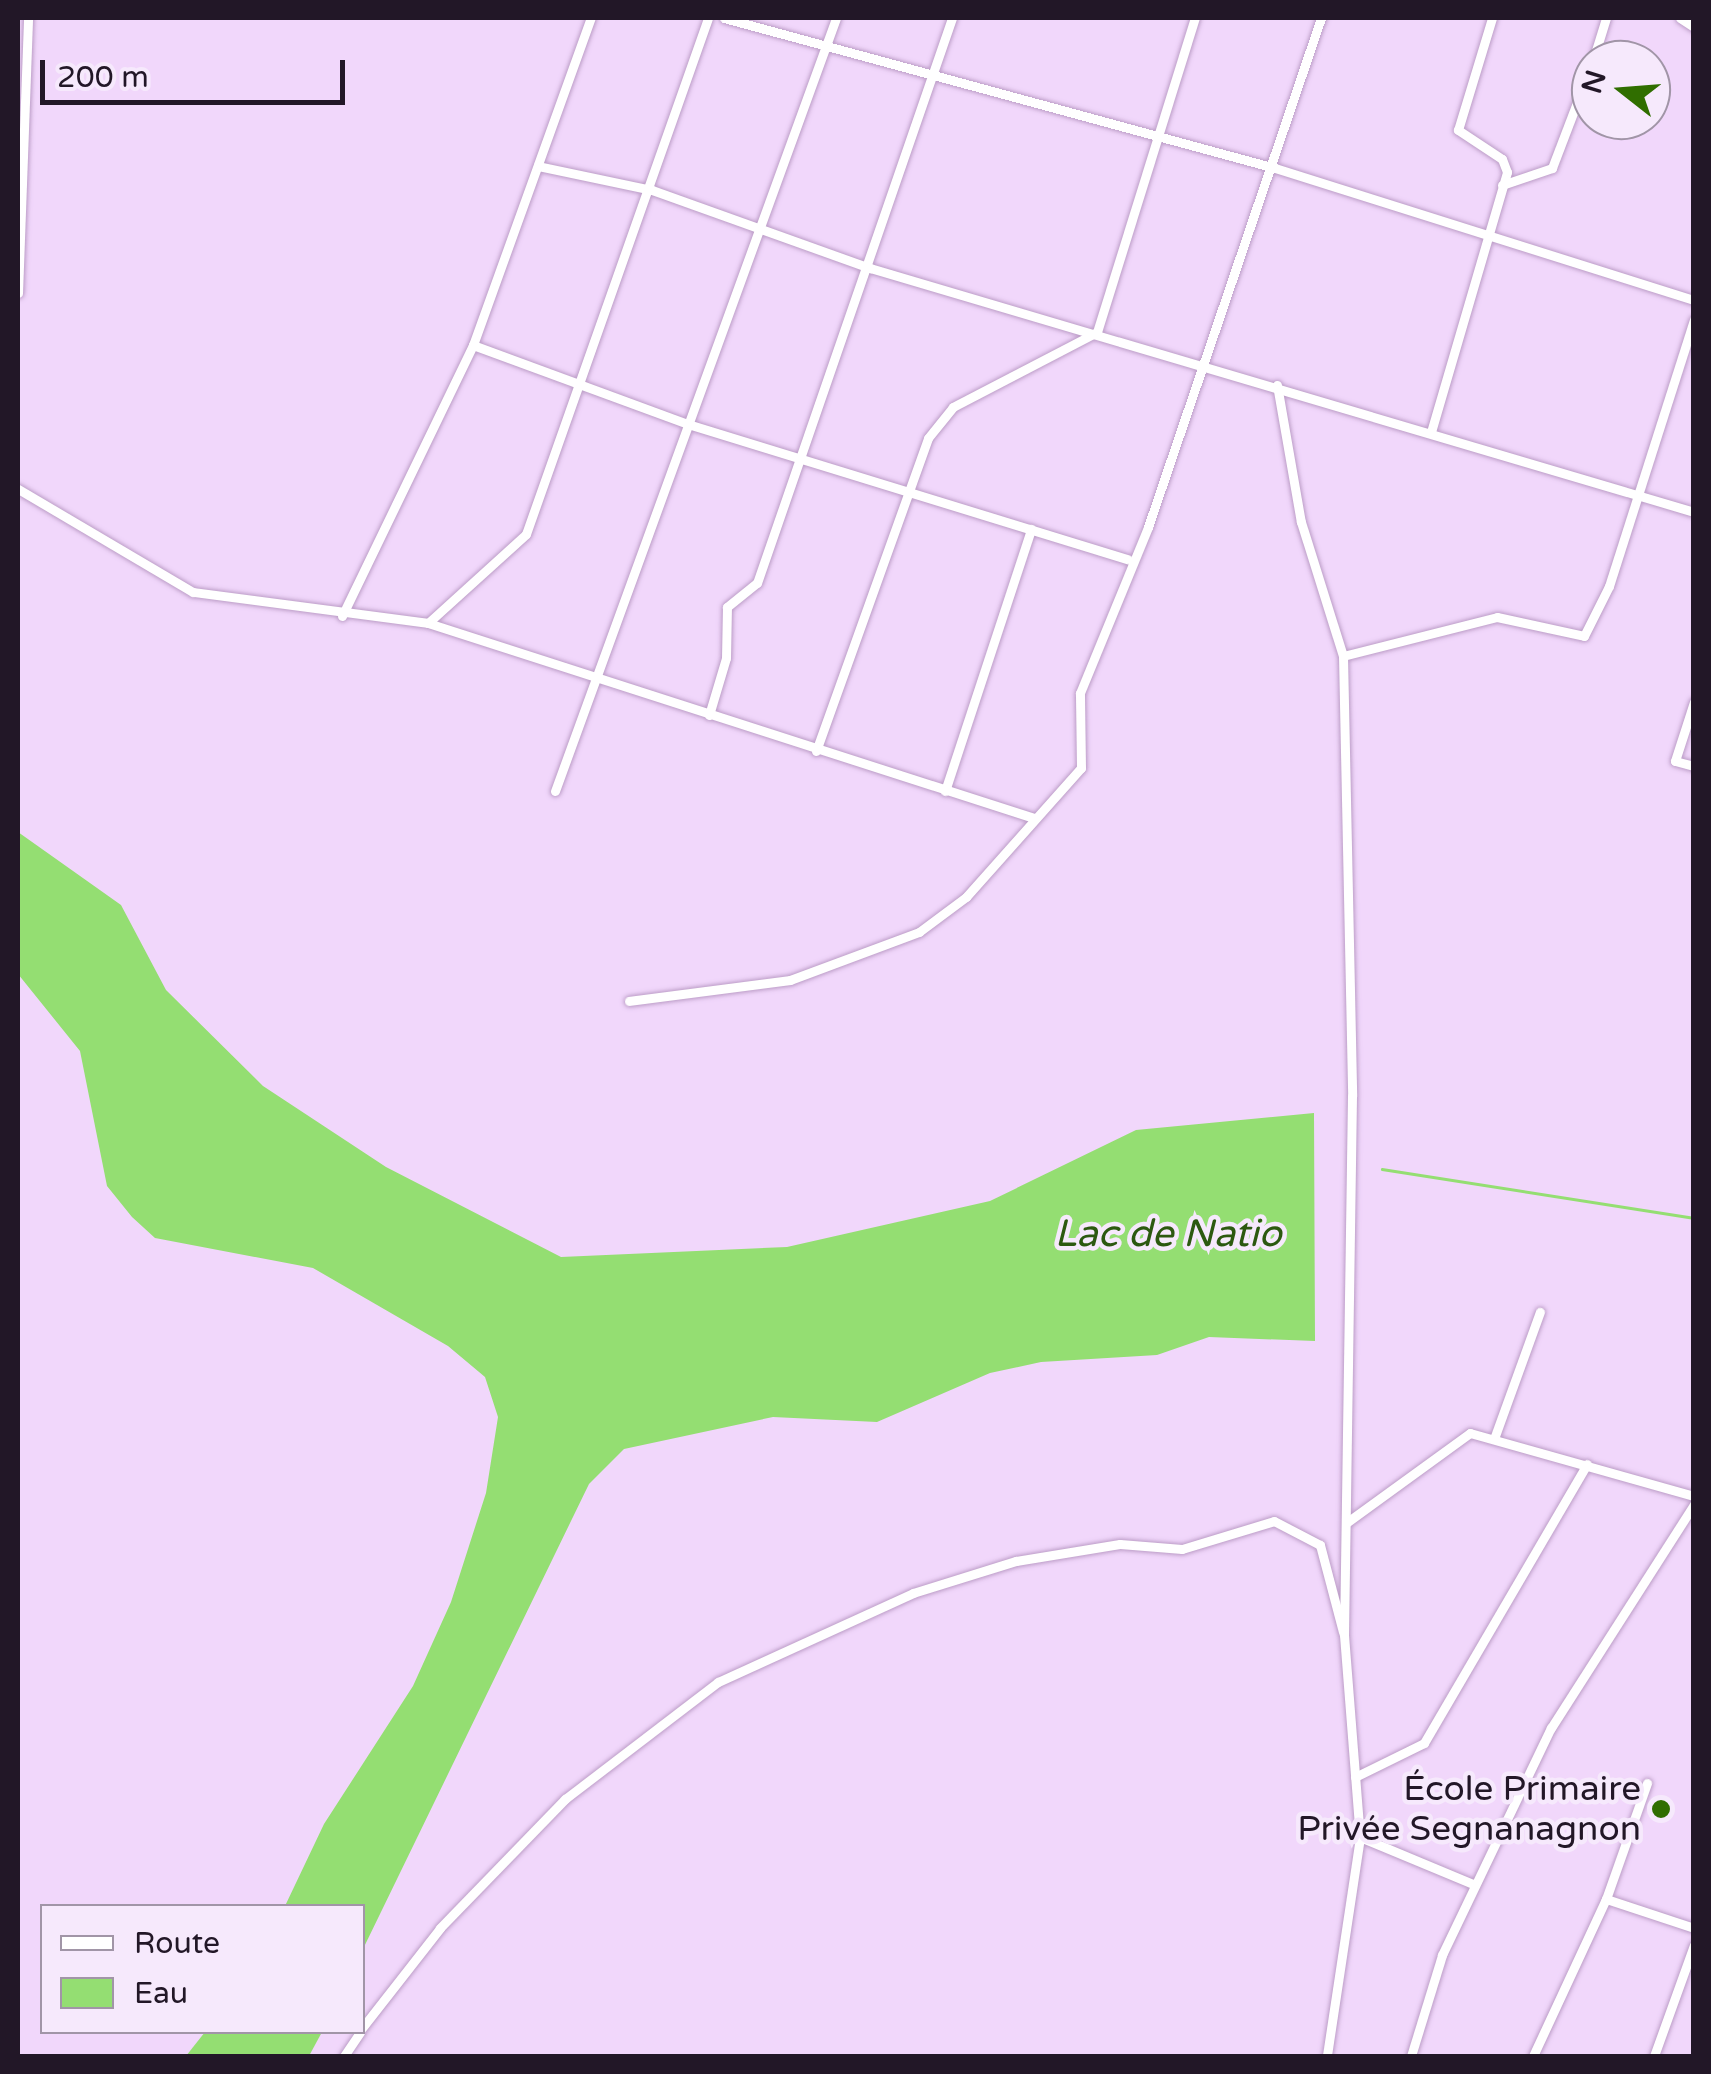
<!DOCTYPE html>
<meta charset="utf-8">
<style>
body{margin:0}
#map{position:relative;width:1711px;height:2074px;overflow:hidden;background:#f1d7fb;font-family:"Varela Round",sans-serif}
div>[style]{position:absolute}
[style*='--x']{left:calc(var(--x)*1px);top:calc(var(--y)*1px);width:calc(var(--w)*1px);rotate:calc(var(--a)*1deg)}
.water>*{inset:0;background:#94de72}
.stream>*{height:2.5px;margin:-1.25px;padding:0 1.25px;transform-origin:1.25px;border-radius:1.25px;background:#94de72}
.roads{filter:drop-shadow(0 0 2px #bc9dc7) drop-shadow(0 0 2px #bc9dc7)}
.street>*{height:9px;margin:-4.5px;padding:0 4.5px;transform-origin:4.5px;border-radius:4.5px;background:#fff}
.dots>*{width:28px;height:28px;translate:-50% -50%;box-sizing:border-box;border:5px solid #f6e9fc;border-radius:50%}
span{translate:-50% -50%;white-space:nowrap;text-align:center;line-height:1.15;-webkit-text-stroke:9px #f6e9fc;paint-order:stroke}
.poi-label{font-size:35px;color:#221727}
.right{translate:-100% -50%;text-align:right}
.water-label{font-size:38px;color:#2c5910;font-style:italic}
.frame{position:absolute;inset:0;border:20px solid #221727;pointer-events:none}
.legend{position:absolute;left:40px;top:1904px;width:325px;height:130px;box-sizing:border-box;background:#f6e9fc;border:2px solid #a195a7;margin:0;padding:12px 18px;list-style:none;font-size:30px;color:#221727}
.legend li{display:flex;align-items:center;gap:20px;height:50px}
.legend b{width:50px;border:2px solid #a195a7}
.north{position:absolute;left:1571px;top:40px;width:100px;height:100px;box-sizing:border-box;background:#f6e9fc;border:2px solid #a195a7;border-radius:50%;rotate:287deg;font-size:28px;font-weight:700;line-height:40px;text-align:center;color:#221727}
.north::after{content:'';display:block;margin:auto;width:35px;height:45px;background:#306e00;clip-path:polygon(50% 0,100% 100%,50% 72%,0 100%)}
.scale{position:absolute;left:40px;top:60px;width:305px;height:45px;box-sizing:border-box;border:5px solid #221727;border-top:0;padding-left:12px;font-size:30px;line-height:35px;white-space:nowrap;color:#221727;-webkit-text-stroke:8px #f6e9fc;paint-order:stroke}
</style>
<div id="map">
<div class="water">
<i style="clip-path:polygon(18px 832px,121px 905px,166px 990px,263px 1086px,386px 1167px,561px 1257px,787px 1247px,990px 1201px,1136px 1130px,1314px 1113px,1315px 1341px,1209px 1337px,1157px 1355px,1041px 1362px,990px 1373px,877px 1422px,773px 1417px,624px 1449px,589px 1484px,363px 1949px,362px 1906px,285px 1906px,324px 1824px,413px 1686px,451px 1602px,486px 1493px,498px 1417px,485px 1377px,448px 1346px,313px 1268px,155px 1238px,132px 1217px,107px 1186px,80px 1051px,18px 974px)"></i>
<i style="clip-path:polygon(205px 2032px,322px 2032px,309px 2056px,186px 2056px)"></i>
</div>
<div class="stream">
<i style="--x:1382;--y:1169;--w:316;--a:8.9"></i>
</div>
<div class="roads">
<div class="street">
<i style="--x:724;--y:18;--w:571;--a:15.23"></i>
<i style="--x:1275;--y:168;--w:439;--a:17.5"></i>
<i style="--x:1680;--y:18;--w:17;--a:33"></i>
<i style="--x:1593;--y:60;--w:44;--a:-72.8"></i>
<i style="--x:538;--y:166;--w:116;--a:11.9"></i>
<i style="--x:652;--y:190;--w:232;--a:19.7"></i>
<i style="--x:870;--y:268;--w:859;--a:16.49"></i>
<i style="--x:1502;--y:185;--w:53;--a:-18.8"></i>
<i style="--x:1552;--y:168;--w:109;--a:-69.1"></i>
<i style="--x:18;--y:293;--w:275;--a:-87.9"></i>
<i style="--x:473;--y:345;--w:229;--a:20.2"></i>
<i style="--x:688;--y:424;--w:460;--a:17.1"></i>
<i style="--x:1277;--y:385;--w:139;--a:80.1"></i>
<i style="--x:1301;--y:522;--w:140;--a:72.6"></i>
<i style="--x:1343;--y:656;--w:440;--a:88.8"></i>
<i style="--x:1352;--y:1096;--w:539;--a:90.85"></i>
<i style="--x:1344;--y:1635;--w:203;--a:85.5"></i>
<i style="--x:1360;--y:1837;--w:221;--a:98.6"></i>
<i style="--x:1431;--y:432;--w:271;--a:-73.7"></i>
<i style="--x:1507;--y:172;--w:14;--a:-111"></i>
<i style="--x:1502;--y:159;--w:53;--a:-146.6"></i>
<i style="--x:1458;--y:130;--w:117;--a:-73.1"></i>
<i style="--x:18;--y:489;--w:203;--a:30.5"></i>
<i style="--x:193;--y:592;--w:237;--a:7.5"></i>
<i style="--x:428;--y:623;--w:637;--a:17.84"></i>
<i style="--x:342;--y:616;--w:301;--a:-64.2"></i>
<i style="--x:473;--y:345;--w:348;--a:-70.2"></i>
<i style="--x:428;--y:623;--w:132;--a:-42.2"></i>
<i style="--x:526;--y:534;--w:547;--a:-70.57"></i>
<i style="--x:1343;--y:656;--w:159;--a:-14.2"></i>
<i style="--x:1497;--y:617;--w:89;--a:12.3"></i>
<i style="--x:1584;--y:636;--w:56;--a:-63.4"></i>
<i style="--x:1609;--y:586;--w:279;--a:-72.3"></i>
<i style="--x:1694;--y:702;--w:62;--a:107.9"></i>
<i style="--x:1675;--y:761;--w:20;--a:15"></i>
<i style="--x:709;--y:715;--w:59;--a:-73.4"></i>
<i style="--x:726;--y:658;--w:51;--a:-88.9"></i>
<i style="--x:727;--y:607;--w:38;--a:-39"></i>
<i style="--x:757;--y:583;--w:598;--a:-70.96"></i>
<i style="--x:816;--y:751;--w:332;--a:-70.3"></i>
<i style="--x:928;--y:438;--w:40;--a:-51"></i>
<i style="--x:953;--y:407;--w:162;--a:-27.5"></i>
<i style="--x:1097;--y:332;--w:329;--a:-72.7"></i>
<i style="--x:555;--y:791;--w:822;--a:-70.02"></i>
<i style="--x:945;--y:791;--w:276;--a:-71.8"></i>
<i style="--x:629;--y:1001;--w:162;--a:-7.4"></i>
<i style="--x:790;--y:980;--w:138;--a:-20.4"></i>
<i style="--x:919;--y:932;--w:59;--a:-36.7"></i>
<i style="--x:966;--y:897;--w:173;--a:-48.3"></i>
<i style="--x:1081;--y:768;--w:75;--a:-90.8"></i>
<i style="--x:1080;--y:693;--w:179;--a:-67.7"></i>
<i style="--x:1148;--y:527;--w:538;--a:-71.23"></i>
<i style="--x:1495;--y:1436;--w:132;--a:-70.1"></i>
<i style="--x:1346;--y:1523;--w:153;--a:-36"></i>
<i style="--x:1470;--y:1433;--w:233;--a:15.7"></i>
<i style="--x:1355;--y:1777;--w:77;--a:-26.2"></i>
<i style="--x:1424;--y:1743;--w:323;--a:-59.7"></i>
<i style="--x:1360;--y:1837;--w:122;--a:22.6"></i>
<i style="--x:1606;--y:1899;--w:93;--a:18.2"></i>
<i style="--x:362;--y:2028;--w:127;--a:-52"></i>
<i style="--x:440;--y:1928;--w:180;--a:-45.9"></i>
<i style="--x:565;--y:1799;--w:193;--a:-37.4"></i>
<i style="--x:718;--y:1682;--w:214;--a:-24.5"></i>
<i style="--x:913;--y:1593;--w:108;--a:-17.3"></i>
<i style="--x:1016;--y:1561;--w:105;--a:-9.3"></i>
<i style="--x:1120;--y:1544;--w:62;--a:4.6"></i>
<i style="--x:1182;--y:1549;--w:96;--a:-16.9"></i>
<i style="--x:1274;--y:1521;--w:52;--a:27.6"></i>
<i style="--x:1320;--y:1545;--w:90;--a:75.2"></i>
<i style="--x:344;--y:2056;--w:29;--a:-56"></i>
<i style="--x:1411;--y:2056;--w:106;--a:-72.9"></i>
<i style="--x:1442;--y:1955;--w:252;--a:-64.4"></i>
<i style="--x:1551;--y:1728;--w:266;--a:-57.4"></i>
<i style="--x:1533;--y:2056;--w:173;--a:-65.1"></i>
<i style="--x:1606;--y:1899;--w:123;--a:-70.5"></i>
<i style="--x:1654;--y:2056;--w:118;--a:-70.2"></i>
</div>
</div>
<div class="dots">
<i style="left:1661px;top:1809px;background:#306e00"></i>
</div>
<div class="poi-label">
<span class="right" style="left:1641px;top:1809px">École Primaire<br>Privée Segnanagnon</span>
</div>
<div class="water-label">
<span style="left:1168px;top:1235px">Lac de Natio</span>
</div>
<div class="frame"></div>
<ul class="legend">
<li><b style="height:12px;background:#fff"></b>Route</li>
<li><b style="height:28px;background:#94de72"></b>Eau</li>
</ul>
<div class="north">N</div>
<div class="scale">200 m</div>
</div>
